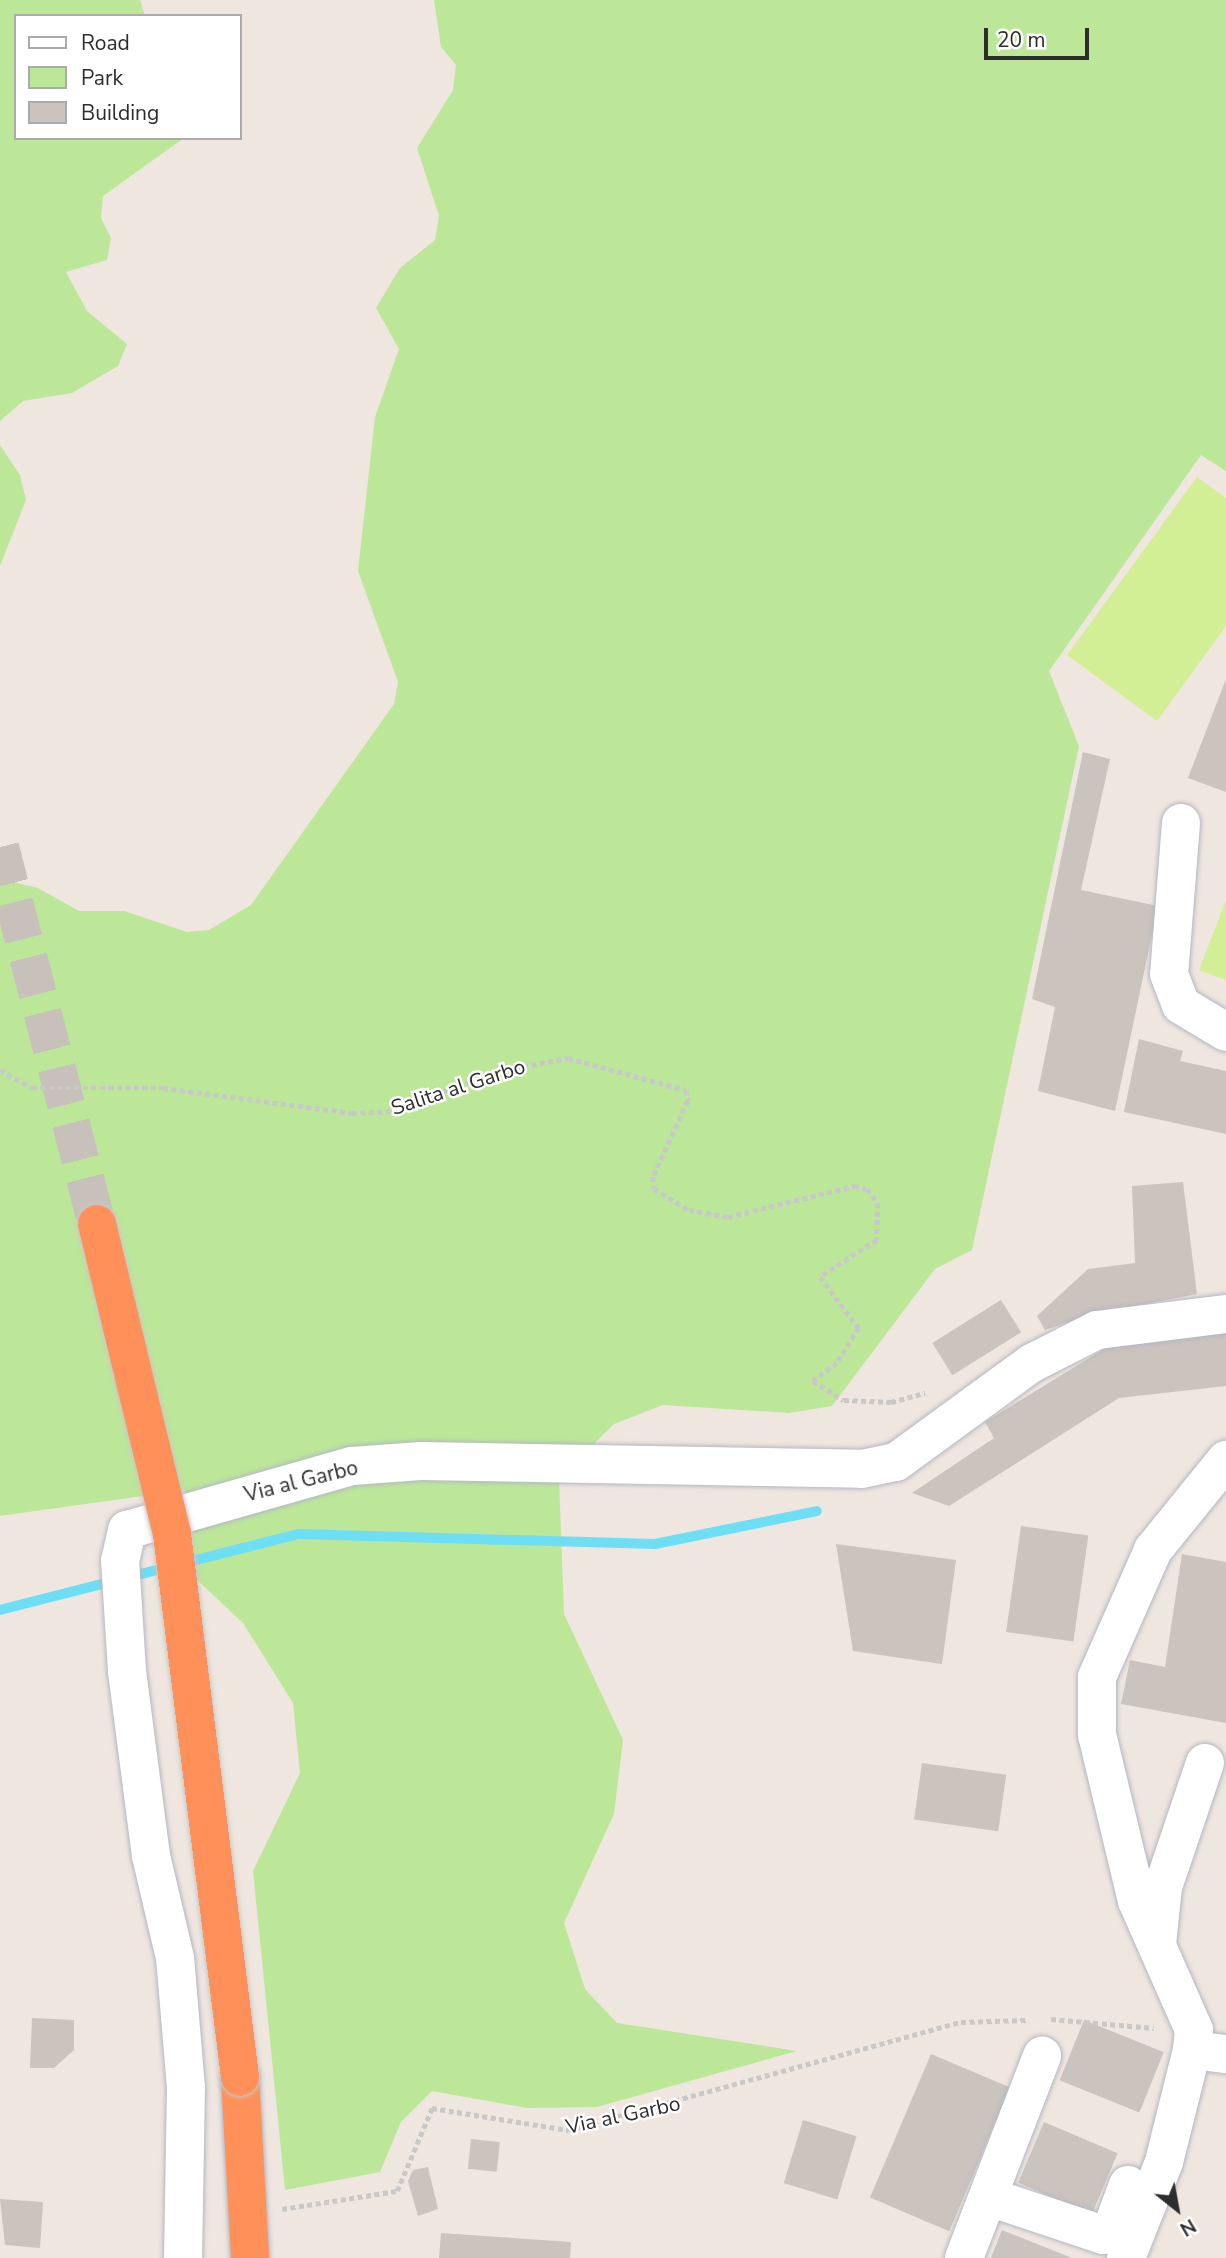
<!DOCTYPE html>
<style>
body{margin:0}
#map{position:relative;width:1226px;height:2258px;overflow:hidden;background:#efe6df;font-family:"Nunito Sans",sans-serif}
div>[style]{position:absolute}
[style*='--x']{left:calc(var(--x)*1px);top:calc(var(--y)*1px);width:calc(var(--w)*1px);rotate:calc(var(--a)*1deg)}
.green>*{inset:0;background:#bce799}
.pitch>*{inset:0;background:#d2ef95}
.stream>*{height:10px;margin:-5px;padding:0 5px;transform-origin:5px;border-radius:5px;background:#6edef4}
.building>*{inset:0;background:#cac3be;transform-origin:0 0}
.highway-tunnel>*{height:38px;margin-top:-19px;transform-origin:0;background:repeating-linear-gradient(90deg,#c8c1bb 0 38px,transparent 0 57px)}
.path>*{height:4.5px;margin-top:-2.25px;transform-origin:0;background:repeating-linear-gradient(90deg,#c8c8c8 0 5px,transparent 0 8.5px)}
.roads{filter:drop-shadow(0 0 2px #b3b7c1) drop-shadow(0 0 2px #b3b7c1)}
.minor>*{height:38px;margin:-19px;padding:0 19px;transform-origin:19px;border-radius:19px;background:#fff}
.highway>*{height:38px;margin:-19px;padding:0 19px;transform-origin:19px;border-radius:19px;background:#ff9059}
.bridges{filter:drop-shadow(0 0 2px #c8c8c8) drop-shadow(0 0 2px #c8c8c8)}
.highway-bridge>*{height:38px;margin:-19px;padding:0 19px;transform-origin:19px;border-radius:19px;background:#ff9059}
span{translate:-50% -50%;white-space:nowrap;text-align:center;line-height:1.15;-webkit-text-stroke:5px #fff;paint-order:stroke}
.street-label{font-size:21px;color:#2d2d2d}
.legend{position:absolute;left:14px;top:14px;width:228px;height:126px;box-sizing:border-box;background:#fff;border:2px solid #ababab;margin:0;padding:9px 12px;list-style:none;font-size:21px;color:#2d2d2d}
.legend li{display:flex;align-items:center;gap:14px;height:35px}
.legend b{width:35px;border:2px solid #ababab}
.north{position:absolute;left:1142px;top:2174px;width:70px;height:70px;-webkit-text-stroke:5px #fff;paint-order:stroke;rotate:149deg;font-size:19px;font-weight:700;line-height:28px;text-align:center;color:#2d2d2d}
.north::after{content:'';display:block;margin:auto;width:24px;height:32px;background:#2d2d2d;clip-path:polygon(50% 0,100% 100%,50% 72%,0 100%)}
.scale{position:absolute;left:984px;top:28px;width:105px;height:32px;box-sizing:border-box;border:4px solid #2d2d2d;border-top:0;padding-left:9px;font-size:21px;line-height:24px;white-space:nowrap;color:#2d2d2d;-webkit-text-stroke:5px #fff;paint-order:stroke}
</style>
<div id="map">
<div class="green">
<i style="clip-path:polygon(0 0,140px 0,145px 16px,16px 16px,16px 138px,184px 138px,103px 196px,101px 218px,111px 238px,107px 260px,66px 272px,87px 311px,127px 344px,118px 366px,72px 393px,23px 401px,0 421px)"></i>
<i style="clip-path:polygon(434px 0,1226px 0,1226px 471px,1201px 455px,1049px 671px,1079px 746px,972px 1250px,935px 1269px,832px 1406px,789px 1413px,663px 1405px,614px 1424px,559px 1478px,564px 1614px,623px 1740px,614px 1814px,564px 1923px,585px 1989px,617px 2023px,797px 2051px,597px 2107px,527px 2108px,432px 2091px,401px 2122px,380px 2172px,285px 2190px,253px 1871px,300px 1773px,293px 1703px,243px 1623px,197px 1580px,185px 1490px,0 1516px,0 879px,38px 888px,79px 911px,124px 911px,187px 932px,209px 930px,251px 905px,394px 704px,398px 682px,358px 571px,375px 417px,399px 349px,376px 308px,400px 268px,435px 240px,439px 216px,417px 148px,453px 90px,456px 65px,441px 47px)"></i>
<i style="clip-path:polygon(0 445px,20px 475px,26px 500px,0 566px)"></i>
</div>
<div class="pitch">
<i style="clip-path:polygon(1197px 477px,1226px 498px,1226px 626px,1157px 721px,1067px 655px)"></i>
<i style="clip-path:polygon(1226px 900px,1226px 980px,1199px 970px)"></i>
</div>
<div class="stream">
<i style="--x:0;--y:1610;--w:308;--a:-14.3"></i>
<i style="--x:298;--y:1534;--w:357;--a:1.6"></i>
<i style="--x:655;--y:1544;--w:165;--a:-11.5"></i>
</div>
<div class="building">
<i style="clip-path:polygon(1226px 679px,1226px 792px,1188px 778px)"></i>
<i style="clip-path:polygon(1083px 752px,1110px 759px,1081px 890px,1158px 906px,1115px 1111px,1038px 1091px,1055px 1007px,1032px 999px)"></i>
<i style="clip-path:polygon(1139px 1039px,1183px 1051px,1180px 1061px,1226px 1071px,1226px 1134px,1124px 1112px)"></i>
<i style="clip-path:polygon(1183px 1182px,1197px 1294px,1088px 1315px,1045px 1330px,1037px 1316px,1088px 1269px,1135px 1263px,1132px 1186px)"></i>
<i style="left:1001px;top:1300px;width:38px;height:81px;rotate:58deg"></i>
<i style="clip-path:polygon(1226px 1326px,1226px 1386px,1119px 1398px,949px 1506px,912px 1493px,994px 1438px,985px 1422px,1117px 1341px)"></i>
<i style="left:1021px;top:1526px;width:68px;height:107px;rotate:8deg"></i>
<i style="clip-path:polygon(836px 1544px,956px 1560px,942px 1664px,853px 1651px)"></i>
<i style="clip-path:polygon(1182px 1554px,1226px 1562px,1226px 1723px,1121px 1704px,1130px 1660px,1165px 1667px)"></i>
<i style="left:922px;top:1763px;width:85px;height:57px;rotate:8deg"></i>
<i style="clip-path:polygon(32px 2018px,74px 2020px,74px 2050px,54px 2068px,30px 2068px)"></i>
<i style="left:1084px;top:2020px;width:86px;height:65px;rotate:22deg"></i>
<i style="left:931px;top:2054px;width:86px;height:156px;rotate:23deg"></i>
<i style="left:803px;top:2120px;width:56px;height:66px;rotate:17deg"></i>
<i style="left:1044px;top:2122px;width:80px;height:66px;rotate:23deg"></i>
<i style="left:471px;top:2139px;width:29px;height:30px;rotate:6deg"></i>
<i style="clip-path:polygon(428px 2167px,438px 2209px,418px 2216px,408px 2181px,413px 2170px)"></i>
<i style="clip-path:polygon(0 2199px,43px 2202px,40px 2248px,5px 2245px)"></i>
<i style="clip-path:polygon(1002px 2230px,1072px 2258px,991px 2258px)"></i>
<i style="clip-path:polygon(441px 2233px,571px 2242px,570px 2258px,439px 2258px)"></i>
</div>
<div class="highway-tunnel">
<i style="--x:0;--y:847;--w:389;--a:75.6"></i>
</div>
<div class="path">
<i style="--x:0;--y:1070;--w:37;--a:29"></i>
<i style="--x:32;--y:1088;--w:131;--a:0"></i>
<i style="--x:163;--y:1088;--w:191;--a:7.5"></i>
<i style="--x:352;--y:1113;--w:34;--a:-2"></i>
<i style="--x:386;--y:1112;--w:119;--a:-20.1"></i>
<i style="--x:498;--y:1071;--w:71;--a:-10.5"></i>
<i style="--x:568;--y:1058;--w:122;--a:15.2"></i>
<i style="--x:686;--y:1090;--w:11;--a:80"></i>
<i style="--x:688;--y:1101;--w:84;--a:114.7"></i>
<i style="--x:653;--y:1177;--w:12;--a:85"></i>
<i style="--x:654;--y:1189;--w:41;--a:31"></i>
<i style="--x:689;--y:1210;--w:40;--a:10"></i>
<i style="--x:728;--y:1217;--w:130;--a:-13.8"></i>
<i style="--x:854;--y:1186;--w:13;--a:13"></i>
<i style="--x:867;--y:1189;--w:18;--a:52"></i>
<i style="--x:878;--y:1203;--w:37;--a:92"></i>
<i style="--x:877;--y:1240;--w:68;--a:147"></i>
<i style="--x:820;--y:1277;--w:64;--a:52.6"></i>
<i style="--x:859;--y:1328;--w:41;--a:122.2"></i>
<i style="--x:837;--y:1363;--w:30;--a:143"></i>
<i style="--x:813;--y:1381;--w:36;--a:32"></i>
<i style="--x:844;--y:1400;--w:47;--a:2.4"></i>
<i style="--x:891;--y:1402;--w:35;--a:-15"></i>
<i style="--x:1051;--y:2019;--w:103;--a:5"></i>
<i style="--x:282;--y:2209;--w:116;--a:-8.9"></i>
<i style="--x:397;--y:2191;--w:90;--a:-67.1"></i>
<i style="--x:432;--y:2108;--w:138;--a:9.2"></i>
<i style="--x:568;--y:2130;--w:408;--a:-15.4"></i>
<i style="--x:961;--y:2022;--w:68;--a:-1.7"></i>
</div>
<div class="roads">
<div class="minor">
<i style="--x:1181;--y:823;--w:151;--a:94.5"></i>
<i style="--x:1169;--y:974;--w:33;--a:69"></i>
<i style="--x:1181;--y:1005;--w:52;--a:31"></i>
<i style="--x:1157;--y:1944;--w:57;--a:-84"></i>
<i style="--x:1163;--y:1887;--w:131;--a:-71.3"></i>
<i style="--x:1192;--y:2050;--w:20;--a:-84"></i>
<i style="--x:1194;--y:2030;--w:141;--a:-113.8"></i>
<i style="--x:1137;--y:1901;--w:171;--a:-103.5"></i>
<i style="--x:1097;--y:1735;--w:58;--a:-90"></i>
<i style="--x:1097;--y:1677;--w:139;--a:-66.2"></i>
<i style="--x:1153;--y:1550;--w:116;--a:-51"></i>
<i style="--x:989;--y:2197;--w:120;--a:18.4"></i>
<i style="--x:1103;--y:2235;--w:11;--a:-38"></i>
<i style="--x:1112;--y:2228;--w:46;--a:-69.6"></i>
<i style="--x:183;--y:2258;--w:170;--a:-89"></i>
<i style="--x:186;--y:2088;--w:130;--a:-94.8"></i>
<i style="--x:175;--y:1958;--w:105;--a:-103.2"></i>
<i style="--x:151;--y:1856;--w:187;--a:-97.4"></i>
<i style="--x:127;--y:1671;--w:110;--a:-93.6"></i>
<i style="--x:120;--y:1561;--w:32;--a:-77"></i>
<i style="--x:127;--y:1530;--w:234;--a:-15.9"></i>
<i style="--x:352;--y:1466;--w:69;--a:-4.1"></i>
<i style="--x:421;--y:1461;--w:441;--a:1"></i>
<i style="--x:862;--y:1469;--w:35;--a:-12"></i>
<i style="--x:896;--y:1462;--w:168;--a:-36.1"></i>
<i style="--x:1032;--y:1363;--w:73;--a:-26.9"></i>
<i style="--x:1097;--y:1330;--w:130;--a:-7.1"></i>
<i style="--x:964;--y:2258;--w:217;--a:-68.9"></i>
<i style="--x:1126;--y:2258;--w:103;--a:-68.4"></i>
<i style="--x:1164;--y:2162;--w:115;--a:-76"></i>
<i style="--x:1192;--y:2050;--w:34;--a:7"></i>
</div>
<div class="highway">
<i style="--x:240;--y:2077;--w:181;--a:86.8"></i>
</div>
</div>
<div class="bridges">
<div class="highway-bridge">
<i style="--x:97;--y:1224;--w:319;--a:76.4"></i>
<i style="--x:172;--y:1534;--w:547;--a:82.86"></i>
</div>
</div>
<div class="street-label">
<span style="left:458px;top:1087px;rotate:-18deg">Salita al Garbo</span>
<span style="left:301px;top:1481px;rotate:-14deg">Via al Garbo</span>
<span style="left:623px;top:2115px;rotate:-12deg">Via al Garbo</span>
</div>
<ul class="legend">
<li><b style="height:9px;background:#fff"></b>Road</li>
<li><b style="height:19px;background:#bce799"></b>Park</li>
<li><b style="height:19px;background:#cac3be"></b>Building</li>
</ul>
<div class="north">N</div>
<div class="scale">20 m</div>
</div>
